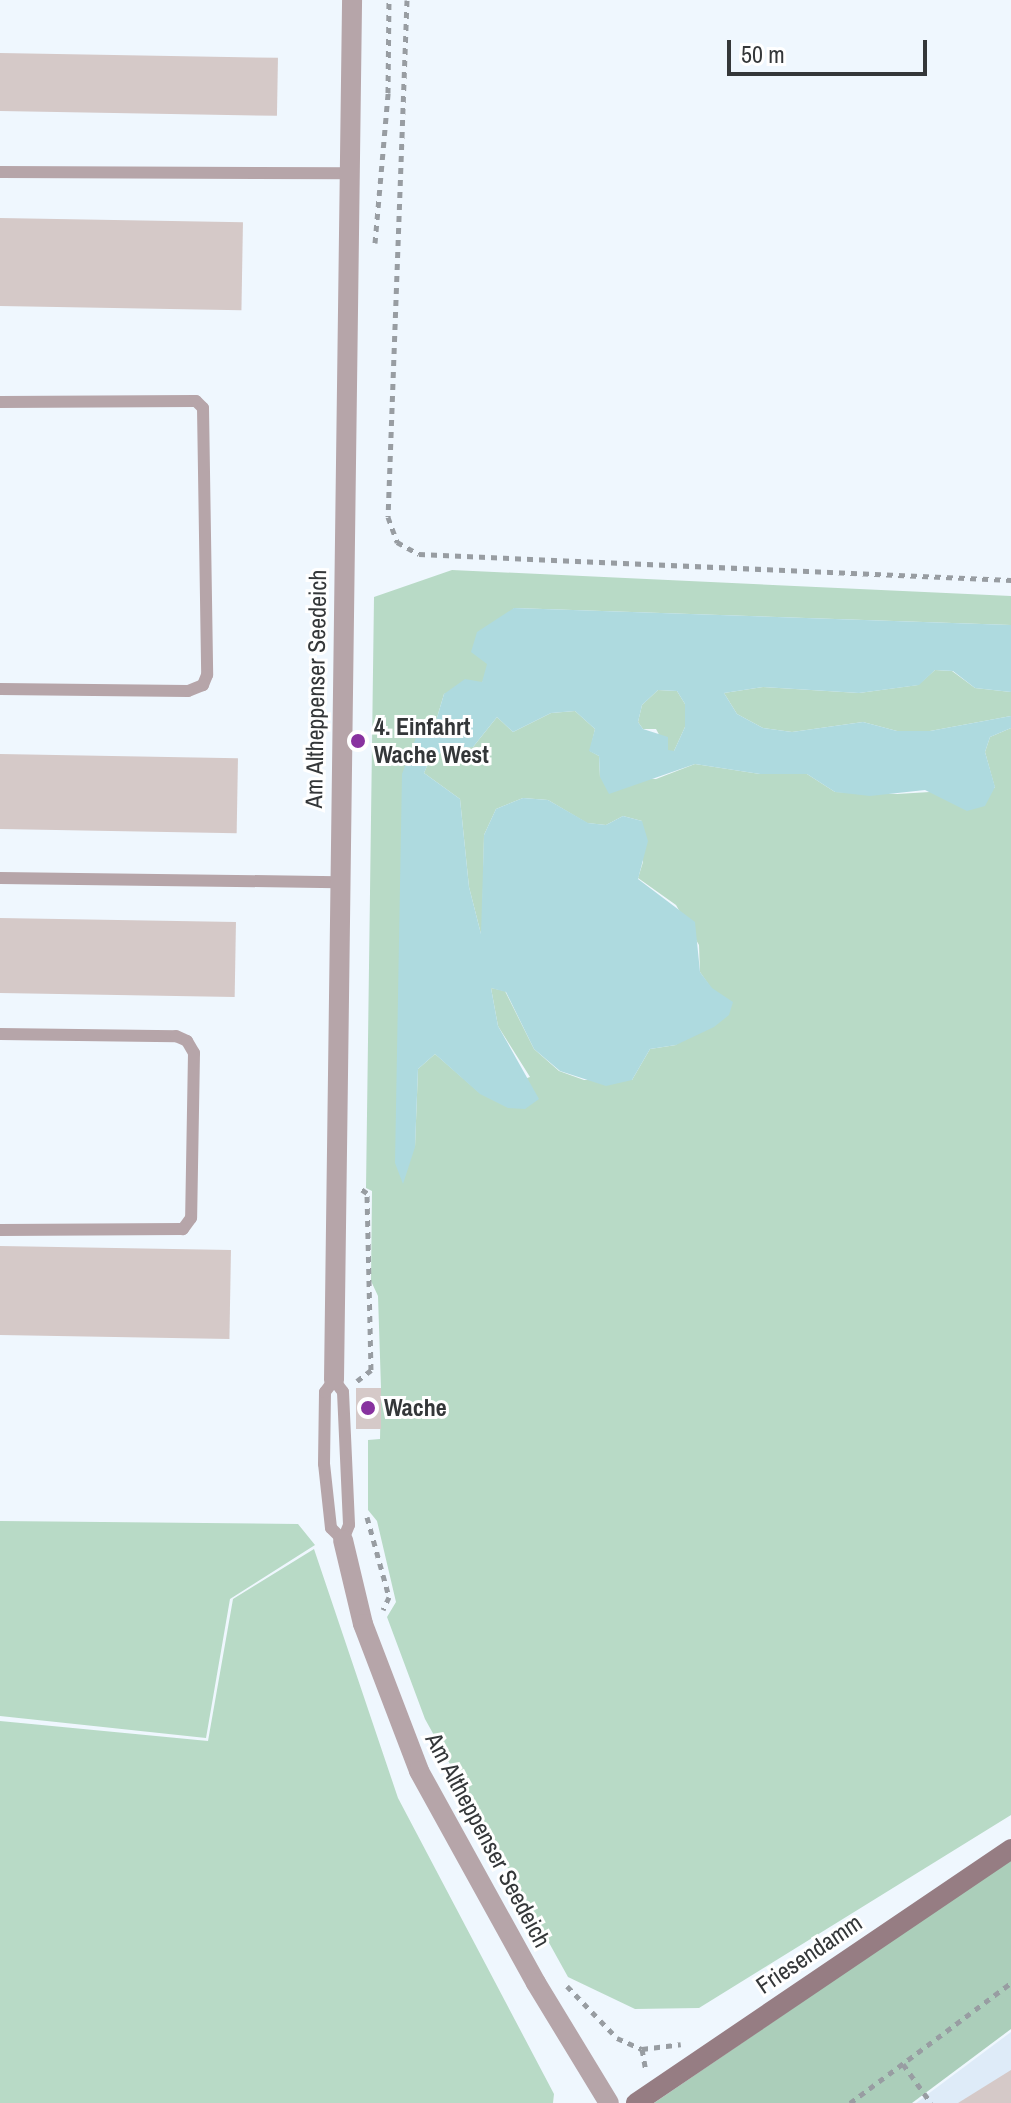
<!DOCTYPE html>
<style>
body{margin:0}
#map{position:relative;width:1011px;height:2103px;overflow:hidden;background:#eff7fe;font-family:"Archivo Narrow",sans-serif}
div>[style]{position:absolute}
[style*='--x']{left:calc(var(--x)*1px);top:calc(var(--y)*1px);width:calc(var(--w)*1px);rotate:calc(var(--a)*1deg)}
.built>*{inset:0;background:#deebf8}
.green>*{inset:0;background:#b8dac6}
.forest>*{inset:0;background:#abceba}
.water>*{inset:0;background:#aedadf}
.building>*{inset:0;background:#d5c9c8;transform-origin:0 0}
.path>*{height:5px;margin-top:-2.5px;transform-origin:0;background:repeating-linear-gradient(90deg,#989da2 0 6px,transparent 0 12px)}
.service>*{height:12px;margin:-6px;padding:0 6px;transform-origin:6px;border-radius:6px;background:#b6a5a9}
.minor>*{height:20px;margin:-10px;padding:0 10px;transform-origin:10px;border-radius:10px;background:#b6a5a9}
.secondary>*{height:20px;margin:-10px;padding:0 10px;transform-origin:10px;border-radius:10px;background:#967d83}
.dots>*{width:22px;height:22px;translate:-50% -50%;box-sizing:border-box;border:4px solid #fff;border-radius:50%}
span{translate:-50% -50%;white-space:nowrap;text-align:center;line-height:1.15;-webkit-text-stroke:6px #fff;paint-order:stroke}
.street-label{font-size:24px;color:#343739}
.poi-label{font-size:24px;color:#343739;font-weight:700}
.left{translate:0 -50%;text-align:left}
.scale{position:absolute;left:727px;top:40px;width:200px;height:36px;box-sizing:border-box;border:4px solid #343739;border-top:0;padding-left:10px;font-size:24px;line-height:28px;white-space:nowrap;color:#343739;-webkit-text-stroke:6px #fff;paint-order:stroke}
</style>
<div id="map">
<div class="built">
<i style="clip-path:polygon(1011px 2032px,1011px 2103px,916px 2103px)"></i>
</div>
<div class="green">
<i style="clip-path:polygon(452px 570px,1011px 596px,1011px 625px,514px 608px,482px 683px,444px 694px,436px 721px,417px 735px,415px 1147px,418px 1069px,435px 1054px,481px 1094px,530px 1077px,498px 1026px,491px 988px,505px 991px,534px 1049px,559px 1071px,584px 1080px,632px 1080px,650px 1049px,676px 1045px,711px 988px,700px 972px,699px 945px,676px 905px,638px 878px,643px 862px,642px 821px,623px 816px,606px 825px,587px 823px,548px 800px,523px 798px,496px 809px,484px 835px,482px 938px,469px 887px,460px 799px,424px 773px,430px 759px,449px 748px,473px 747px,497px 717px,513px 732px,551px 713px,575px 711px,595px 729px,590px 751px,599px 756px,600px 777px,656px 779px,695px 764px,760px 774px,807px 774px,835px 792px,897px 794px,995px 788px,985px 752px,990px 737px,1011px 728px,1011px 1815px,699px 2008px,635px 2009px,568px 1977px,425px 1719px,387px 1617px,396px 1602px,377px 1521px,368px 1510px,368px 1440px,380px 1439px,381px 1388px,378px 1296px,371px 1281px,372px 1191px,366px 1188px,374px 597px)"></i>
<i style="clip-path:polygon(935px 670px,952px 671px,975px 688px,1011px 692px,1011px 716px,930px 731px,897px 731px,863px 722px,792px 732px,763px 728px,737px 714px,724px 693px,763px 687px,859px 693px,918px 685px)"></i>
<i style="clip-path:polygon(658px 690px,677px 691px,685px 704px,685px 727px,674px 751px,668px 751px,656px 729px,643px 729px,638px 722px,642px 705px)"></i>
<i style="clip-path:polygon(0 1521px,298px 1524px,315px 1545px,230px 1599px,206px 1738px,0 1716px)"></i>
<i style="clip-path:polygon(314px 1549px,398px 1798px,554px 2094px,553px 2103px,0 2103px,0 1721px,208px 1741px,233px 1599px)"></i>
</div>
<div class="forest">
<i style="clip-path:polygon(1011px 1859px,1011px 2029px,912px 2103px,654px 2103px)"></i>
</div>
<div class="water">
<i style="clip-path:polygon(evenodd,514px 608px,1011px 625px,1011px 692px,975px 688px,953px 671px,935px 670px,919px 685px,859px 693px,763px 687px,724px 693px,737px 714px,763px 728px,792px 732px,863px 722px,897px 731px,930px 731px,1011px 716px,1011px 728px,990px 737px,985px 752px,995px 787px,985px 806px,967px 811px,925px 790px,870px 796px,835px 792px,807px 774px,760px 774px,695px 764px,609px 794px,600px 777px,599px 756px,589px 751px,595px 729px,575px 711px,551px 713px,513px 732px,497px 717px,473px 747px,449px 748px,430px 759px,424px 773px,460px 799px,469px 887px,481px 934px,484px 835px,496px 809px,523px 798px,548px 800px,588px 823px,606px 825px,623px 816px,642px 821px,648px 841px,638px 879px,695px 922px,700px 972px,712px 988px,733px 1002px,729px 1015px,714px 1027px,676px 1045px,650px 1049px,632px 1080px,606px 1086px,560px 1071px,534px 1049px,506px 992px,491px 988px,498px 1026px,539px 1099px,525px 1109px,508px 1108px,480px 1094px,435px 1054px,418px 1069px,415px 1147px,403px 1184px,395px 1163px,402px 774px,417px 735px,436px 721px,444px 694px,465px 679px,482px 682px,487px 664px,471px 652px,477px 632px,514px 608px,658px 690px,677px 691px,685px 704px,685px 727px,674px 751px,668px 750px,668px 737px,643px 729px,638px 722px,642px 705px,658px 690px)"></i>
</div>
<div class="building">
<i style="left:0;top:53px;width:278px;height:58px;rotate:1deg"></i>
<i style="left:0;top:218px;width:243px;height:88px;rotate:1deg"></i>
<i style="left:0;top:754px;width:238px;height:75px;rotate:1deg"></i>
<i style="left:0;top:918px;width:236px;height:75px;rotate:1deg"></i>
<i style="left:0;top:1246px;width:231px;height:89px;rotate:1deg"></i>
<i style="left:356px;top:1388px;width:25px;height:41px"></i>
<i style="clip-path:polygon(1011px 2070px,1011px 2103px,958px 2103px)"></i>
</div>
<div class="path">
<i style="--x:407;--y:0;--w:517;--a:92.1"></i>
<i style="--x:388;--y:517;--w:27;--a:70"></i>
<i style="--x:397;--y:542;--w:25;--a:29"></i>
<i style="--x:419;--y:554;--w:593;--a:2.51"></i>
<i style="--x:375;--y:243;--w:151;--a:-85"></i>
<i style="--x:388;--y:93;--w:93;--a:-89.4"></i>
<i style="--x:357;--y:1381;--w:18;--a:-38"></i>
<i style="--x:371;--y:1370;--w:177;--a:-91.3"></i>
<i style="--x:367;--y:1193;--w:7;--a:-146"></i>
<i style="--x:367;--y:1517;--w:83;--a:74.6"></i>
<i style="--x:389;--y:1597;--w:14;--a:115"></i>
<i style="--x:567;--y:1986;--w:72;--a:46.1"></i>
<i style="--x:617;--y:2038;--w:27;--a:24"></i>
<i style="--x:642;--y:2049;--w:22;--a:80"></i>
<i style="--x:642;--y:2049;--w:39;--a:-7"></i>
<i style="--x:903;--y:2064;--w:48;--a:54.3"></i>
<i style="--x:850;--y:2103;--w:201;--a:-36.7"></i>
</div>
<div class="service">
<i style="--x:0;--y:172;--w:349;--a:0.2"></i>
<i style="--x:0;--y:402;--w:196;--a:-0.3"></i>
<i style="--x:196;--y:401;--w:10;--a:45"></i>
<i style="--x:203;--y:408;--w:267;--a:89.1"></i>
<i style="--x:207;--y:675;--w:11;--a:112"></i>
<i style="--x:203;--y:685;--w:16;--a:158"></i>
<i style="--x:188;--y:691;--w:188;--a:-179.4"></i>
<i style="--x:0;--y:878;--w:338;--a:0.7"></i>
<i style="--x:0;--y:1034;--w:176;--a:0.7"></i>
<i style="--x:176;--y:1036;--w:12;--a:24"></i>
<i style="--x:187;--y:1041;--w:14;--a:60"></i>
<i style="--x:194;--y:1053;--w:165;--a:91"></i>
<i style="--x:191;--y:1218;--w:14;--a:126"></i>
<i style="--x:183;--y:1229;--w:183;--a:179.7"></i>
<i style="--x:334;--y:1380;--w:15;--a:53"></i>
<i style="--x:343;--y:1392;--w:133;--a:87.4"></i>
<i style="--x:349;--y:1525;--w:16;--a:112"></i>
<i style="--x:343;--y:1540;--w:17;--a:-135"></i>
<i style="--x:331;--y:1528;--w:64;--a:-96.2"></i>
<i style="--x:324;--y:1464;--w:72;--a:-89.2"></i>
<i style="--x:325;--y:1392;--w:15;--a:-53"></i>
</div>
<div class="minor">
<i style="--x:334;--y:1380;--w:1380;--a:-89.25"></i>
<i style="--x:343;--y:1540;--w:86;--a:76.6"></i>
<i style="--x:363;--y:1624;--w:157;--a:69.1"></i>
<i style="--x:419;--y:1771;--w:242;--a:61.1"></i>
<i style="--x:536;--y:1983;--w:140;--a:58.7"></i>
</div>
<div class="secondary">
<i style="--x:636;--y:2103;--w:453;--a:-34.1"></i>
</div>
<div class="dots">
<i style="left:358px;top:741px;background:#88329f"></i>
<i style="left:368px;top:1408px;background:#88329f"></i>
</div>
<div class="street-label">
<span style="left:316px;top:689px;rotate:-89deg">Am Altheppenser Seedeich</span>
<span style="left:488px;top:1840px;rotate:62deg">Am Altheppenser Seedeich</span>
<span style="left:809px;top:1954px;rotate:-34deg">Friesendamm</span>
</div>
<div class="poi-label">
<span class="left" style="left:374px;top:741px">4. Einfahrt<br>Wache West</span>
<span class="left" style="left:384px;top:1408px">Wache</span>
</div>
<div class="scale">50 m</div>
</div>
